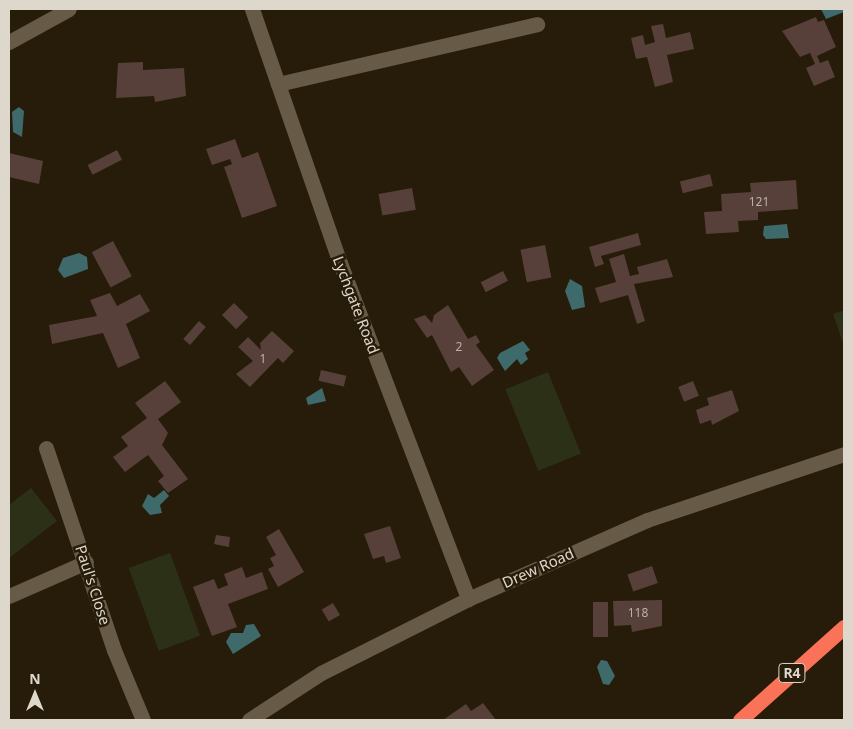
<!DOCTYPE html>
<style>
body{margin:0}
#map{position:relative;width:853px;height:729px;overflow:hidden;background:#261c09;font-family:"Noto Sans",sans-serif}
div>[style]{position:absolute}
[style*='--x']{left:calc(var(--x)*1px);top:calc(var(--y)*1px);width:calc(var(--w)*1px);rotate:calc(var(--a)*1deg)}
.green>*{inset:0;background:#2c3017;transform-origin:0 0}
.water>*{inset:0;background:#3e6a6b}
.building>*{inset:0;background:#573f3a;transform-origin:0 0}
.minor>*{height:15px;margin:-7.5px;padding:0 7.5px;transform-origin:7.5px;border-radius:7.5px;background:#675b47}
.highway>*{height:15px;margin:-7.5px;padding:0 7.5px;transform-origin:7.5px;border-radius:7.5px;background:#fa7257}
span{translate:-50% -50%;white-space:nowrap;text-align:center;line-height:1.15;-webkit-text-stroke:5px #261c09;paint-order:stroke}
.number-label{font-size:12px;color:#bcb1a8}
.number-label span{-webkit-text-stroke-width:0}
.shield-label span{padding:1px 4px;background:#261c09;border:1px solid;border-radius:4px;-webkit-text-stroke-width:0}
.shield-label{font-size:14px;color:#ded7cc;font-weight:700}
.street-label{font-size:15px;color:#ded7cc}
.frame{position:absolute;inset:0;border:10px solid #ded7cc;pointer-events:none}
.north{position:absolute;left:10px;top:669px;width:50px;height:50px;-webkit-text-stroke:4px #261c09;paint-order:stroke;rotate:0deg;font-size:14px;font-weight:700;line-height:20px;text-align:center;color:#ded7cc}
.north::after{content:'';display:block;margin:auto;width:18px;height:22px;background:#ded7cc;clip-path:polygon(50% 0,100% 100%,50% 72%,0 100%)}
</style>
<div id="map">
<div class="green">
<i style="clip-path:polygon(844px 310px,844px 346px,833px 314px)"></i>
<i style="left:548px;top:372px;width:88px;height:46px;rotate:68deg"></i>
<i style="clip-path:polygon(31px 488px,57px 521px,9px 558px,9px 505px)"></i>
<i style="left:170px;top:553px;width:88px;height:44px;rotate:70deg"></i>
</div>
<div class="water">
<i style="clip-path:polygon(821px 9px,844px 9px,844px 12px,826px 19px)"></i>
<i style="clip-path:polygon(19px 107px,24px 111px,22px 137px,13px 132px,12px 112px)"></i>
<i style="clip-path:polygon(787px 224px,789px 238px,766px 239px,763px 235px,764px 226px)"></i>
<i style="clip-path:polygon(79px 253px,87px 257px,88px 269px,64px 278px,58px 270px,63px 258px)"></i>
<i style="clip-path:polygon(570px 279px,582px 286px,585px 307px,572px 310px,565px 291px)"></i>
<i style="clip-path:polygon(523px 341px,530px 350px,525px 353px,528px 359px,521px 365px,517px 359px,505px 371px,497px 358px,500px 353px)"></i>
<i style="clip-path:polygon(322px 388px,326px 401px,308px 405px,306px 398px)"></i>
<i style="clip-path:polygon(164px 490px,169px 496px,160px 505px,162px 513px,150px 515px,142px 506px,148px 494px,154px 498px)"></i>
<i style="clip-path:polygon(254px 624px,261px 636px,233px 654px,226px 642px,231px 633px,243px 633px,246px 625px)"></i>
<i style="clip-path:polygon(601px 660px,607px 661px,615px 676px,609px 685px,603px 684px,597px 667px)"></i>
</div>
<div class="building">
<i style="clip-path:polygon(816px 17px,818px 22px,824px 20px,836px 47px,817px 56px,820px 63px,828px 60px,835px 77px,814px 86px,806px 68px,815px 64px,810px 53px,800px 57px,782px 31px)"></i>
<i style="clip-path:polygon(663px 24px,666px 38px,690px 32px,694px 49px,667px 55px,673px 82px,655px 87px,647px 57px,636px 59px,631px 38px,643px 35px,645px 45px,655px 42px,651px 26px)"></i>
<i style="clip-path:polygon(143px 62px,143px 70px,184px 68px,186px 96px,155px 102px,154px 96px,116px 98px,118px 63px)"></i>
<i style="clip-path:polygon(235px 139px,242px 158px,258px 152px,277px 206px,242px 218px,224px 167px,232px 164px,230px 159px,212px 165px,206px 149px)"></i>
<i style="left:117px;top:150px;width:11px;height:33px;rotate:63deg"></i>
<i style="clip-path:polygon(9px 153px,43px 161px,39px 184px,9px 177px)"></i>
<i style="left:710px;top:174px;width:12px;height:31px;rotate:76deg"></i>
<i style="clip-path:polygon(796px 180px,798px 209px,758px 212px,758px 220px,738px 221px,739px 232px,706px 234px,704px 212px,722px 211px,721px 194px,751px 192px,750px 183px)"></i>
<i style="left:412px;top:188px;width:22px;height:34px;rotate:80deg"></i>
<i style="clip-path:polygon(638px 233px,641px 245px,601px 256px,604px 264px,595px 267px,589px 247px)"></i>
<i style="left:113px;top:241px;width:40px;height:24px;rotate:62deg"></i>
<i style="left:545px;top:245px;width:33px;height:25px;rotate:79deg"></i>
<i style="clip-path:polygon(624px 254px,630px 276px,639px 274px,637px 267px,667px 259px,673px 277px,634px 284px,645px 321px,637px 324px,628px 295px,600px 303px,595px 288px,616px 282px,609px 259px)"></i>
<i style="left:503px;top:271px;width:11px;height:25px;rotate:63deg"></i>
<i style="clip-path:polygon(110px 293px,117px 306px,140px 294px,150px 311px,126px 324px,140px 358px,118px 368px,103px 333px,52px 344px,49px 325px,97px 316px,90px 300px)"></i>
<i style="left:234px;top:303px;width:20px;height:17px;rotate:45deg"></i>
<i style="clip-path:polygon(448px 305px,468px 339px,476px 335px,480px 342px,476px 345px,494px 370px,472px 386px,459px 367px,451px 372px,432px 335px,427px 338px,414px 319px,425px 315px,432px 323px,434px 315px)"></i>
<i style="left:199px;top:321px;width:9px;height:24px;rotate:41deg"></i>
<i style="clip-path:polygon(272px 331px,294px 351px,283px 363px,278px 358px,250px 387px,236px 374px,253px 361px,238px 347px,248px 337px,261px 350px,260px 343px)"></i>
<i style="left:321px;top:370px;width:26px;height:11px;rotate:13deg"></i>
<i style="clip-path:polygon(165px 381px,181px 402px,158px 419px,168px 433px,162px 445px,188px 479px,168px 493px,158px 481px,164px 476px,148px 455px,125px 472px,113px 457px,128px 446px,121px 437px,147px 418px,135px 403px)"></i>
<i style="left:693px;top:381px;width:16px;height:16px;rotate:68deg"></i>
<i style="clip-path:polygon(732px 390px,739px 411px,712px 425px,711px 420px,700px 424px,696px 410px,709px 405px,707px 398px)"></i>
<i style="clip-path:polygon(390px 526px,401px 558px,386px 563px,384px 556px,373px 559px,364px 534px)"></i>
<i style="clip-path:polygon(279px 529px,304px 572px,278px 587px,268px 569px,274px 566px,270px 558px,276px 555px,266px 537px)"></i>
<i style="clip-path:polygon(216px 535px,230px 537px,229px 547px,214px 544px)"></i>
<i style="left:652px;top:566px;width:18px;height:26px;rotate:71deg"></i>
<i style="clip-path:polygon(242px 567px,246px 578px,262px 572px,268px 589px,228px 604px,237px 627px,212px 636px,193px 587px,214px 579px,218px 589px,228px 585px,224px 574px)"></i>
<i style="clip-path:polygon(662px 600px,662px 626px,632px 632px,631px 625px,614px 626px,613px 601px)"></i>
<i style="left:593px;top:602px;width:15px;height:35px"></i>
<i style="left:333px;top:603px;width:14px;height:13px;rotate:60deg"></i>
<i style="clip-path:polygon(483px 703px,496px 720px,443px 720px,466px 704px,471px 711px)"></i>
</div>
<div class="minor">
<i style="--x:252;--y:9;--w:269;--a:70.9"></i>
<i style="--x:340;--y:263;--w:360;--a:69.1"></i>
<i style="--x:9;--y:42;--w:68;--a:-28.8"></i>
<i style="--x:278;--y:84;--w:266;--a:-13"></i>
<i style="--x:46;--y:448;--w:213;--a:71.4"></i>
<i style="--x:114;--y:650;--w:76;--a:67.5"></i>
<i style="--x:9;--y:596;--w:84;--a:-23.8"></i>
<i style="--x:249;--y:720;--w:86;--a:-33.1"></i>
<i style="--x:321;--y:673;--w:165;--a:-26.7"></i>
<i style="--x:468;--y:599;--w:196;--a:-23.8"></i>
<i style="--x:647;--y:520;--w:208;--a:-18.5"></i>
</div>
<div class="highway">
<i style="--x:740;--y:720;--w:140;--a:-41.8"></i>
</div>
<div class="number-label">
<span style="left:759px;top:202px">121</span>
<span style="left:459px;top:347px">2</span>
<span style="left:263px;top:359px">1</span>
<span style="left:638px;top:613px">118</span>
</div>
<div class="shield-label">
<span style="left:792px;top:673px">R4</span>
</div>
<div class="street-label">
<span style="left:356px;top:305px;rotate:69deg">Lychgate Road</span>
<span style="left:538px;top:568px;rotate:-24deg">Drew Road</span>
<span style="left:93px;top:585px;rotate:72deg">Paul's Close</span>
</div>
<div class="frame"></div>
<div class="north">N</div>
</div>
